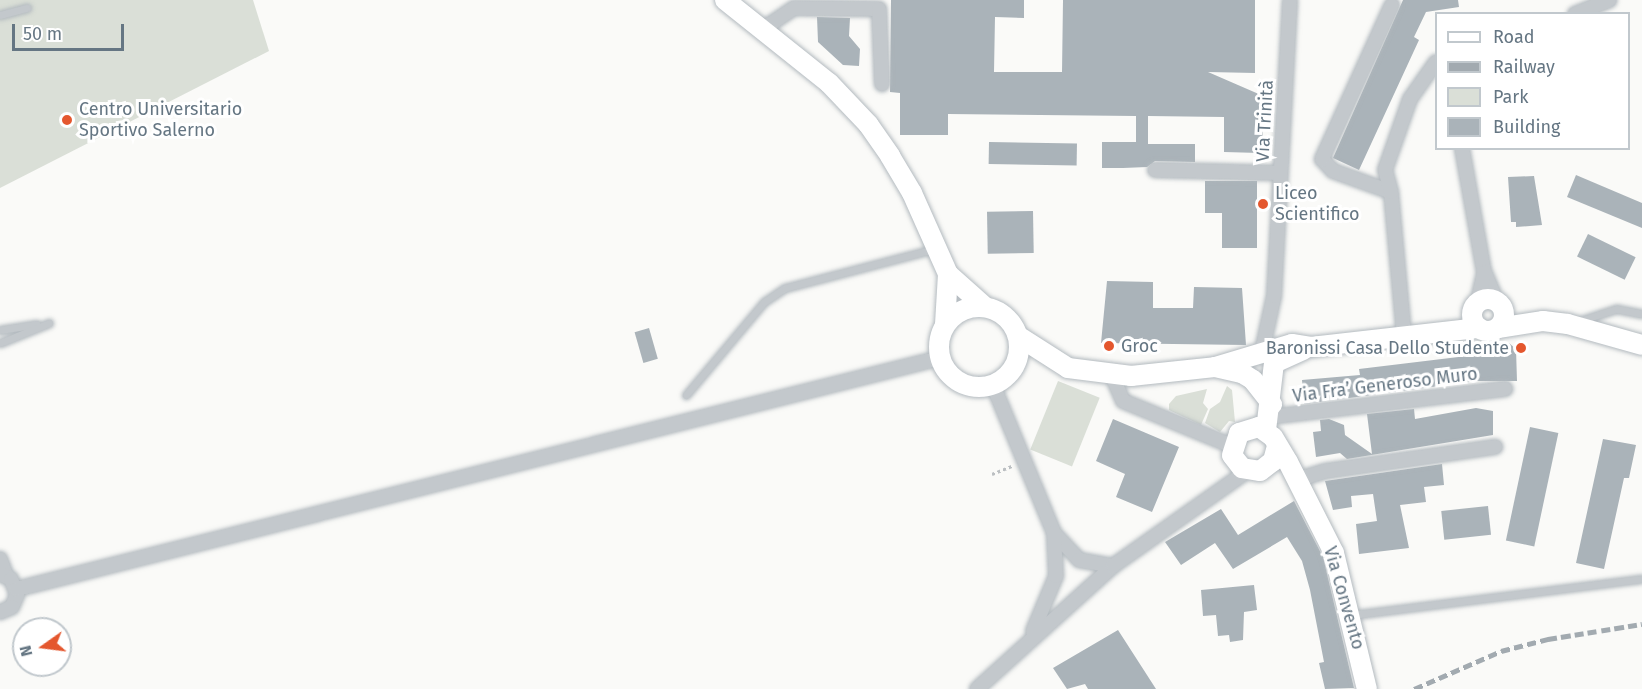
<!DOCTYPE html>
<meta charset="utf-8">
<style>
body{margin:0}
#map{position:relative;width:1642px;height:689px;overflow:hidden;background:#fafaf8;font-family:"Fira Sans",sans-serif}
div>[style]{position:absolute}
[style*='--x']{left:calc(var(--x)*1px);top:calc(var(--y)*1px);width:calc(var(--w)*1px);rotate:calc(var(--a)*1deg)}
.green>*{inset:0;background:#dadfd7;transform-origin:0 0}
.building>*{inset:0;background:#aab3b9;transform-origin:0 0}
.path>*{height:3px;margin-top:-1.5px;transform-origin:0;background:repeating-linear-gradient(90deg,#bbbfc2 0 3px,transparent 0 6px)}
.roads{filter:drop-shadow(0 0 2px #b3babf) drop-shadow(0 0 2px #b3babf)}
.lane>*{height:7px;margin:-3.5px;padding:0 3.5px;transform-origin:3.5px;border-radius:3.5px;background:#c3c8cc}
.street>*{height:14px;margin:-7px;padding:0 7px;transform-origin:7px;border-radius:7px;background:#c3c8cc}
.secondary>*{height:20px;margin:-10px;padding:0 10px;transform-origin:10px;border-radius:10px;background:#fff}
.secondary>.ring{margin:-10px;padding:0;box-sizing:content-box;background:none;border:20px solid #fff;border-radius:50%}
.rail>*{height:4.5px;margin-top:-2.25px;transform-origin:0;background:repeating-linear-gradient(90deg,#a2aab0 0 9px,transparent 0 13.5px)}
.dots>*{width:16px;height:16px;translate:-50% -50%;box-sizing:border-box;border:3px solid #fff;border-radius:50%}
span{translate:-50% -50%;white-space:nowrap;text-align:center;line-height:1.15;-webkit-text-stroke:6px #fff;paint-order:stroke}
.poi-label{font-size:18px;color:#657683}
.left{translate:0 -50%;text-align:left}
.right{translate:-100% -50%;text-align:right}
.street-label{font-size:18px;color:#657683}
.legend{position:absolute;left:1435px;top:12px;width:195px;height:138px;box-sizing:border-box;background:#fff;border:2px solid #c1c8cd;margin:0;padding:8px 10px;list-style:none;font-size:18px;color:#657683}
.legend li{display:flex;align-items:center;gap:12px;height:30px}
.legend b{width:30px;border:2px solid #c1c8cd}
.north{position:absolute;left:12px;top:617px;width:60px;height:60px;box-sizing:border-box;background:#fff;border:2px solid #c1c8cd;border-radius:50%;rotate:256deg;font-size:16px;font-weight:700;line-height:24px;text-align:center;color:#657683}
.north::after{content:'';display:block;margin:auto;width:21px;height:27px;background:#e4572e;clip-path:polygon(50% 0,100% 100%,50% 72%,0 100%)}
.scale{position:absolute;left:12px;top:24px;width:112px;height:27px;box-sizing:border-box;border:3px solid #657683;border-top:0;padding-left:8px;font-size:18px;line-height:21px;white-space:nowrap;color:#657683;-webkit-text-stroke:4px #fff;paint-order:stroke}
</style>
<div id="map">
<div class="green">
<i style="clip-path:polygon(0 0,253px 0,269px 51px,0 188px)"></i>
<i style="left:1058px;top:381px;width:45px;height:74px;rotate:22deg"></i>
<i style="clip-path:polygon(1227px 386px,1232px 390px,1235px 422px,1229px 421px,1220px 432px,1205px 423px,1210px 409px,1220px 402px)"></i>
<i style="clip-path:polygon(1207px 389px,1203px 403px,1208px 409px,1201px 425px,1169px 410px,1169px 404px,1176px 396px)"></i>
</div>
<div class="building">
<i style="clip-path:polygon(891px 0,1024px 0,1024px 18px,995px 17px,994px 72px,1062px 72px,1063px 0,1255px 0,1255px 73px,1208px 72px,1261px 95px,1263px 148px,1260px 153px,1224px 152px,1224px 117px,1148px 116px,1148px 144px,1195px 144px,1195px 162px,1155px 161px,1147px 167px,1123px 168px,1102px 168px,1102px 142px,1136px 142px,1136px 116px,948px 114px,948px 135px,900px 135px,900px 93px,890px 92px)"></i>
<i style="clip-path:polygon(1403px 0,1458px 0,1459px 7px,1426px 12px,1414px 37px,1419px 40px,1359px 170px,1333px 158px)"></i>
<i style="clip-path:polygon(817px 17px,850px 18px,849px 36px,860px 49px,859px 66px,843px 65px,818px 42px)"></i>
<i style="left:989px;top:142px;width:88px;height:22px;rotate:1deg"></i>
<i style="clip-path:polygon(1576px 175px,1642px 203px,1642px 228px,1567px 197px)"></i>
<i style="clip-path:polygon(1534px 176px,1542px 225px,1516px 227px,1516px 222px,1511px 222px,1508px 177px)"></i>
<i style="clip-path:polygon(1205px 181px,1257px 181px,1257px 248px,1222px 248px,1222px 213px,1205px 213px)"></i>
<i style="left:1033px;top:211px;width:42px;height:46px;rotate:89deg"></i>
<i style="left:1588px;top:234px;width:53px;height:25px;rotate:26deg"></i>
<i style="clip-path:polygon(1107px 281px,1153px 282px,1153px 308px,1193px 308px,1194px 287px,1242px 288px,1246px 345px,1101px 343px)"></i>
<i style="left:649px;top:328px;width:32px;height:15px;rotate:74deg"></i>
<i style="clip-path:polygon(1509px 343px,1516px 349px,1517px 381px,1477px 381px,1304px 404px,1302px 380px,1360px 375px,1359px 369px,1475px 355px,1474px 347px)"></i>
<i style="clip-path:polygon(1476px 408px,1493px 411px,1493px 435px,1347px 459px,1340px 453px,1316px 457px,1313px 432px,1321px 431px,1320px 420px,1329px 419px,1344px 425px,1345px 435px,1372px 454px,1367px 414px,1414px 409px,1415px 419px)"></i>
<i style="clip-path:polygon(1113px 419px,1179px 447px,1152px 512px,1116px 497px,1125px 474px,1096px 461px)"></i>
<i style="left:1530px;top:427px;width:29px;height:116px;rotate:12deg"></i>
<i style="clip-path:polygon(1603px 439px,1636px 445px,1629px 478px,1624px 478px,1604px 569px,1576px 563px)"></i>
<i style="clip-path:polygon(1442px 464px,1444px 485px,1424px 487px,1426px 502px,1400px 505px,1409px 548px,1359px 554px,1356px 524px,1377px 521px,1373px 494px,1351px 496px,1352px 507px,1333px 510px,1325px 481px)"></i>
<i style="clip-path:polygon(1294px 501px,1323px 557px,1354px 688px,1325px 689px,1319px 663px,1324px 662px,1310px 590px,1302px 561px,1287px 537px,1233px 569px,1215px 543px,1181px 565px,1165px 542px,1221px 509px,1238px 535px)"></i>
<i style="left:1488px;top:506px;width:29px;height:47px;rotate:84deg"></i>
<i style="clip-path:polygon(1254px 585px,1257px 610px,1244px 612px,1243px 640px,1230px 642px,1229px 635px,1218px 636px,1216px 615px,1203px 616px,1201px 590px)"></i>
<i style="clip-path:polygon(1118px 630px,1156px 689px,1088px 689px,1085px 684px,1067px 689px,1053px 668px)"></i>
</div>
<div class="path">
<i style="--x:992;--y:474;--w:22;--a:-22"></i>
</div>
<div class="roads">
<div class="lane">
<i style="--x:0;--y:15;--w:28;--a:-15"></i>
<i style="--x:1579;--y:321;--w:40;--a:-18"></i>
<i style="--x:1617;--y:309;--w:25;--a:11"></i>
<i style="--x:0;--y:330;--w:37;--a:-9"></i>
<i style="--x:0;--y:343;--w:53;--a:-22.2"></i>
<i style="--x:686;--y:395;--w:121;--a:-50"></i>
<i style="--x:764;--y:302;--w:25;--a:-34"></i>
<i style="--x:785;--y:288;--w:154;--a:-14.7"></i>
<i style="--x:1351;--y:615;--w:293;--a:-7.1"></i>
</div>
<div class="street">
<i style="--x:1575;--y:14;--w:37;--a:-22"></i>
<i style="--x:763;--y:29;--w:37;--a:-34"></i>
<i style="--x:794;--y:8;--w:85;--a:0.7"></i>
<i style="--x:879;--y:9;--w:75;--a:87.7"></i>
<i style="--x:1462;--y:148;--w:125;--a:79.9"></i>
<i style="--x:1484;--y:271;--w:34;--a:67"></i>
<i style="--x:1155;--y:170;--w:125;--a:1.4"></i>
<i style="--x:1391;--y:192;--w:62;--a:-160.1"></i>
<i style="--x:1333;--y:171;--w:16;--a:-133"></i>
<i style="--x:1322;--y:159;--w:169;--a:-65.6"></i>
<i style="--x:1477;--y:304;--w:32;--a:-77"></i>
<i style="--x:1404;--y:335;--w:144;--a:-95.2"></i>
<i style="--x:1391;--y:192;--w:23;--a:-105"></i>
<i style="--x:1385;--y:170;--w:75;--a:-70.6"></i>
<i style="--x:1410;--y:99;--w:45;--a:-54.9"></i>
<i style="--x:1262;--y:351;--w:56;--a:-77.7"></i>
<i style="--x:1274;--y:296;--w:296;--a:-86.9"></i>
<i style="--x:1112;--y:376;--w:27;--a:66"></i>
<i style="--x:1123;--y:401;--w:118;--a:22.4"></i>
<i style="--x:993;--y:385;--w:160;--a:67.6"></i>
<i style="--x:1054;--y:533;--w:37;--a:47"></i>
<i style="--x:1079;--y:560;--w:35;--a:10"></i>
<i style="--x:1269;--y:417;--w:238;--a:-6.8"></i>
<i style="--x:1296;--y:480;--w:31;--a:-17"></i>
<i style="--x:1326;--y:471;--w:171;--a:-8.1"></i>
<i style="--x:0;--y:559;--w:17;--a:69"></i>
<i style="--x:0;--y:574;--w:12;--a:24"></i>
<i style="--x:11;--y:579;--w:17;--a:69"></i>
<i style="--x:17;--y:595;--w:13;--a:113"></i>
<i style="--x:12;--y:607;--w:13;--a:157"></i>
<i style="--x:17;--y:589;--w:951;--a:-14.05"></i>
<i style="--x:1033;--y:631;--w:60;--a:-67.3"></i>
<i style="--x:1056;--y:576;--w:43;--a:-92.7"></i>
<i style="--x:977;--y:689;--w:183;--a:-42.1"></i>
<i style="--x:1113;--y:566;--w:164;--a:-35.3"></i>
</div>
<div class="secondary">
<i style="--x:725;--y:0;--w:133;--a:38.6"></i>
<i style="--x:829;--y:83;--w:57;--a:46.4"></i>
<i style="--x:868;--y:124;--w:39;--a:55"></i>
<i style="--x:890;--y:156;--w:43;--a:59.3"></i>
<i style="--x:912;--y:193;--w:89;--a:66"></i>
<i style="--x:948;--y:274;--w:51;--a:93.4"></i>
<i style="--x:948;--y:274;--w:50;--a:41.7"></i>
<i class="ring" style="left:1472px;top:299px;width:12px;height:12px"></i>
<i class="ring" style="left:939px;top:307px;width:60px;height:60px"></i>
<i style="--x:1498;--y:328;--w:46;--a:-8.8"></i>
<i style="--x:1543;--y:321;--w:25;--a:7"></i>
<i style="--x:1568;--y:324;--w:77;--a:15.8"></i>
<i style="--x:1018;--y:336;--w:59;--a:32.6"></i>
<i style="--x:1068;--y:368;--w:64;--a:7.2"></i>
<i style="--x:1131;--y:376;--w:84;--a:-6.1"></i>
<i style="--x:1215;--y:367;--w:80;--a:-16.6"></i>
<i style="--x:1292;--y:344;--w:19;--a:9"></i>
<i style="--x:1311;--y:347;--w:169;--a:-6.5"></i>
<i style="--x:1215;--y:367;--w:28;--a:13"></i>
<i style="--x:1242;--y:373;--w:13;--a:32"></i>
<i style="--x:1253;--y:380;--w:31;--a:52"></i>
<i style="--x:1266;--y:430;--w:67;--a:-83.2"></i>
<i style="--x:1274;--y:363;--w:32;--a:-24"></i>
<i style="--x:1277;--y:446;--w:16;--a:105"></i>
<i style="--x:1273;--y:461;--w:16;--a:142"></i>
<i style="--x:1260;--y:471;--w:18;--a:-171"></i>
<i style="--x:1242;--y:468;--w:16;--a:-128"></i>
<i style="--x:1232;--y:455;--w:23;--a:-72"></i>
<i style="--x:1239;--y:433;--w:21;--a:-17"></i>
<i style="--x:1259;--y:427;--w:17;--a:36"></i>
<i style="--x:1273;--y:437;--w:29;--a:59"></i>
<i style="--x:1288;--y:462;--w:102;--a:63.2"></i>
<i style="--x:1334;--y:553;--w:140;--a:76.4"></i>
</div>
</div>
<div class="rail">
<i style="--x:1414;--y:689;--w:95;--a:-23.6"></i>
<i style="--x:1501;--y:651;--w:49;--a:-14.3"></i>
<i style="--x:1548;--y:639;--w:95;--a:-9.1"></i>
</div>
<div class="dots">
<i style="left:67px;top:120px;background:#e4572e"></i>
<i style="left:1263px;top:204px;background:#e4572e"></i>
<i style="left:1109px;top:346px;background:#e4572e"></i>
<i style="left:1521px;top:348px;background:#e4572e"></i>
</div>
<div class="poi-label">
<span class="left" style="left:79px;top:120px">Centro Universitario<br>Sportivo Salerno</span>
<span class="left" style="left:1275px;top:204px">Liceo<br>Scientifico</span>
<span class="left" style="left:1121px;top:346px">Groc</span>
<span class="right" style="left:1509px;top:348px">Baronissi Casa Dello Studente</span>
</div>
<div class="street-label">
<span style="left:1265px;top:121px;rotate:-87deg">Via Trinità</span>
<span style="left:1385px;top:385px;rotate:-7deg">Via Fra’ Generoso Muro</span>
<span style="left:1344px;top:598px;rotate:74deg">Via Convento</span>
</div>
<ul class="legend">
<li><b style="height:8px;background:#fff"></b>Road</li>
<li><b style="height:8px;background:#a2aab0"></b>Railway</li>
<li><b style="height:16px;background:#dadfd7"></b>Park</li>
<li><b style="height:16px;background:#aab3b9"></b>Building</li>
</ul>
<div class="north">N</div>
<div class="scale">50 m</div>
</div>
